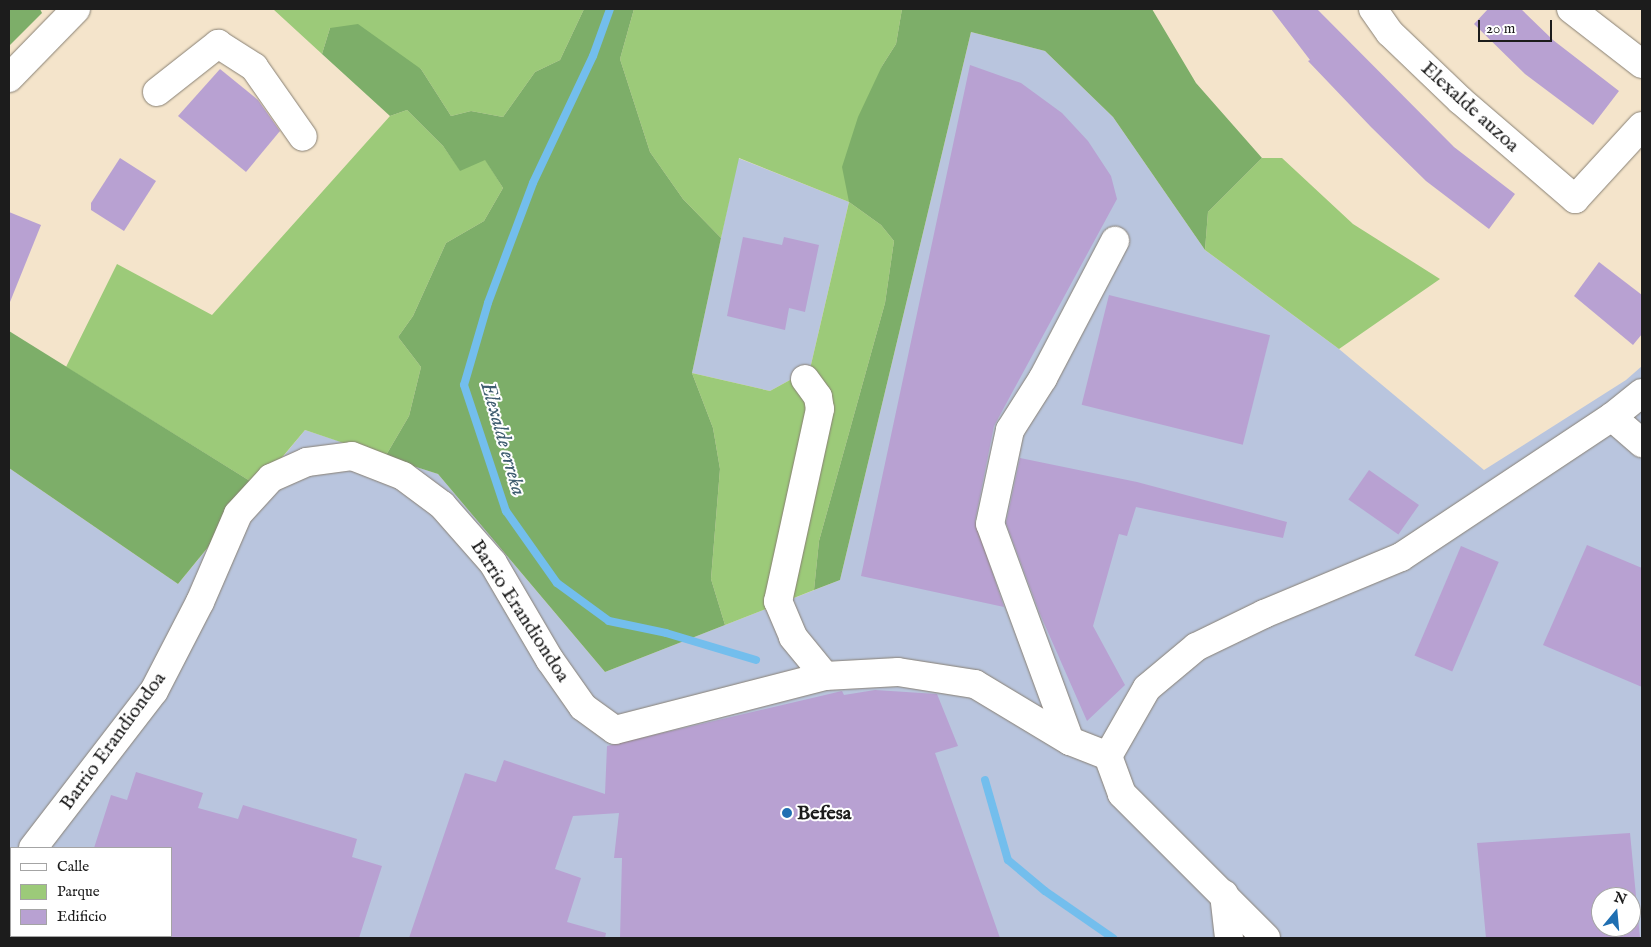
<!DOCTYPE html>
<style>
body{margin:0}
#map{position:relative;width:1651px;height:947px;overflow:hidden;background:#f4e4cb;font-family:"IM FELL English",serif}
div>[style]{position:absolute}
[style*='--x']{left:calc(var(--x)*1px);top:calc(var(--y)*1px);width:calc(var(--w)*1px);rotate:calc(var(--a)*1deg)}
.industrial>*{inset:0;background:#b9c5de}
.green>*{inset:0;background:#9cca79}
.forest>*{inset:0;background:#7dae69}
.stream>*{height:8px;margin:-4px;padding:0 4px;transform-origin:4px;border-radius:4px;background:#73beed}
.building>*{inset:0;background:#b8a1d2;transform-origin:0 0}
.roads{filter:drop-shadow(0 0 1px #888074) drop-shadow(0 0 1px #888074)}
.minor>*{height:28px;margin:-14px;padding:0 14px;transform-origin:14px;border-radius:14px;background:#fff}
.dots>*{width:14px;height:14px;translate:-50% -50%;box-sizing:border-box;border:2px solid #fff;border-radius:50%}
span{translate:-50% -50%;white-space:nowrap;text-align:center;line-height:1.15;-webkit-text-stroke:4px #fff;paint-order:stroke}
.street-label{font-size:20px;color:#1c1c1c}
.poi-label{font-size:20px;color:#1c1c1c;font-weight:700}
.left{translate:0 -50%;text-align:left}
.water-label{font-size:21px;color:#3f5d70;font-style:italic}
.frame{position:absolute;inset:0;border:10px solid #1c1c1c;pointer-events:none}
.legend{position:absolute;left:10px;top:847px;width:162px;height:90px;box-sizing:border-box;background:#fff;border:1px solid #a4a4a4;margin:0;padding:6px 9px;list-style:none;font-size:15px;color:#1c1c1c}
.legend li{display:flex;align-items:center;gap:10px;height:25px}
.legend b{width:25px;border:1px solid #a4a4a4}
.north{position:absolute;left:1591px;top:887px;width:50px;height:50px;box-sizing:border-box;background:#fff;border:1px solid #a4a4a4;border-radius:50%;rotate:17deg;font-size:14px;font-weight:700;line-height:20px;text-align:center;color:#1c1c1c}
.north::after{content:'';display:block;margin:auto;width:18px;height:22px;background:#1f6fb2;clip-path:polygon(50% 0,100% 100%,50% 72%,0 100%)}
.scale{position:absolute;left:1478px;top:20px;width:74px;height:22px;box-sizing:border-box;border:2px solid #1c1c1c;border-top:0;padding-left:6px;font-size:15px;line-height:18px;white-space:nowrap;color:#1c1c1c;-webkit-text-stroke:4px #fff;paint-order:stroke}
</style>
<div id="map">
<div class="industrial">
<i style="clip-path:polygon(evenodd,971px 32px,1045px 51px,1113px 117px,1205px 250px,1339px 349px,1484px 470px,1626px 380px,1642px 366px,1642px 938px,9px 938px,9px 468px,178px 584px,305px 430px,438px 474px,605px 672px,840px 580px,971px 32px,11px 848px,171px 848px,171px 936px,11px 936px,11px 848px,971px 32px,1601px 897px,1631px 897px,1631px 927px,1601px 927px,1601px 897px)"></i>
<i style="clip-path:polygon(738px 158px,849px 202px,810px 369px,770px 391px,692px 373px)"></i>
</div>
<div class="green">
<i style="clip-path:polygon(273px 9px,584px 9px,560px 60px,535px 72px,503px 117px,471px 111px,451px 116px,421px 69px,330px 28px,322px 54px)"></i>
<i style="clip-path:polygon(634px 9px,902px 9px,896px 44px,882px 66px,849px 202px,881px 225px,894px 241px,885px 303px,819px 541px,814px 590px,725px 625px,711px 579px,720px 469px,713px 428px,692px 373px,770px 391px,810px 369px,849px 202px,739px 158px,721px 238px,683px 199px,650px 152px,620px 59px)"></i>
<i style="clip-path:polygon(407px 110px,443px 146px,460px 170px,485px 159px,503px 188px,484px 221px,446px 243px,413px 316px,398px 337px,421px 367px,409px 416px,385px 457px,305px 430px,258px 486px,66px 367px,117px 264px,212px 315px,390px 116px)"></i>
<i style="clip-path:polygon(1262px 158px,1282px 158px,1353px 224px,1440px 279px,1339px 349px,1205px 250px,1208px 212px)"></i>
</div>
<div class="forest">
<i style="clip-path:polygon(9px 9px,40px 9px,42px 13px,9px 46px)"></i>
<i style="clip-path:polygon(584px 9px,634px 9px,620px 59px,650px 152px,683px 199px,721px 238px,692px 373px,713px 428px,720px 469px,711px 579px,725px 625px,605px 672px,438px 474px,385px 457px,409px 416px,421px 367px,398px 337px,413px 316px,446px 243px,484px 221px,503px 188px,485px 160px,460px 171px,443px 146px,407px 110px,390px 116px,322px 54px,330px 28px,358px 24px,421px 69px,451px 116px,471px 111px,503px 117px,535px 72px,560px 60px)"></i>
<i style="clip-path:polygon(902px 9px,1152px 9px,1196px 83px,1262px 158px,1208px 212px,1205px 250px,1113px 117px,1045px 51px,971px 32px,840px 580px,814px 590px,819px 541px,885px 303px,894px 241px,881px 225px,849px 202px,842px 167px,858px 117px,882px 66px,896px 44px)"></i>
<i style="clip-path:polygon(9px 331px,258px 486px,178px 584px,9px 468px)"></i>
</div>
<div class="stream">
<i style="--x:610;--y:9;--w:50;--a:109.9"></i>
<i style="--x:593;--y:56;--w:140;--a:115.3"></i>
<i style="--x:533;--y:183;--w:128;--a:110.6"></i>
<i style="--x:488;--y:303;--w:85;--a:106.3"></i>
<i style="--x:464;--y:385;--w:133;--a:71.6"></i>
<i style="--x:506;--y:511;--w:88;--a:54.7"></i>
<i style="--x:557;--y:583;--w:64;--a:36.2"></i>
<i style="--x:609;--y:621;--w:58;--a:11.9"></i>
<i style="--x:666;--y:633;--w:94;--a:16.7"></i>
<i style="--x:985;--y:780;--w:83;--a:74"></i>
<i style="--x:1008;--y:860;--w:48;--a:40"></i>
<i style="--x:1045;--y:891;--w:83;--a:34.7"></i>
</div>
<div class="building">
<i style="clip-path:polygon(1271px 9px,1317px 9px,1454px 147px,1515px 194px,1489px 229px,1426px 181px,1371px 127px,1308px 61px,1310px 60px)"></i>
<i style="clip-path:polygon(1488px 9px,1521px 9px,1553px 40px,1619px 91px,1593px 125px,1525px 74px,1474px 24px)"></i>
<i style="clip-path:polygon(970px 65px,1021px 83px,1062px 113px,1088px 141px,1111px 176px,1117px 199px,994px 426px,975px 521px,1004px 607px,861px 576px)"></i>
<i style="clip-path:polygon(220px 69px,258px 100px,280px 131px,246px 172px,178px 116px)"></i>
<i style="clip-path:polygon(120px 158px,156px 181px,124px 231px,91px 210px,91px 203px)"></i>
<i style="clip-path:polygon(9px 212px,41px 225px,10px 302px,9px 302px)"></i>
<i style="clip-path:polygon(743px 237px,782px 245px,784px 237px,819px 245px,805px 312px,789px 308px,785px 330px,727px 316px)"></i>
<i style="clip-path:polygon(1599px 262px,1642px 295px,1642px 334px,1633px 345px,1574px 296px)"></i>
<i style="left:1109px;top:295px;width:166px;height:113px;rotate:14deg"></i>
<i style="clip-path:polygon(1020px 458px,1137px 482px,1287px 522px,1283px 538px,1136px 507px,1127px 536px,1119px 534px,1093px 626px,1125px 685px,1087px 721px,1040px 614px,1006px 523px)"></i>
<i style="left:1369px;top:470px;width:61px;height:36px;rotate:35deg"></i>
<i style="clip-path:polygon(1587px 545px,1642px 568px,1642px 687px,1543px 645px)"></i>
<i style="left:1461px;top:546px;width:41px;height:119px;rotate:23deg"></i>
<i style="clip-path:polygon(875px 690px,937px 694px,958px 746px,935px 753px,1000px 938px,620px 938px,622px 858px,614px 858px,619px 813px,573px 816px,555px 869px,581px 878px,567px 922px,606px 933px,605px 938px,409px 938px,465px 773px,496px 782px,504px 760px,605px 794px,607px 746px,842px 691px,844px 695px)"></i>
<i style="clip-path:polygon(136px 772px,203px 793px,198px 808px,238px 819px,243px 805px,357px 839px,352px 857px,382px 866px,359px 938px,171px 938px,171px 848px,94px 848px,111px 795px,127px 800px)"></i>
<i style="clip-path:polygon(evenodd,1630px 833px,1640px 938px,1486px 938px,1477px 843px,1630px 833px,1601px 897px,1631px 897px,1631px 927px,1601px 927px,1601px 897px)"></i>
</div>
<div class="roads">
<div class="minor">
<i style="--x:1373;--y:9;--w:29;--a:55"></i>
<i style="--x:1390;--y:33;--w:97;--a:43.7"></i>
<i style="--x:1460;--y:100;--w:152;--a:40.7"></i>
<i style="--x:1575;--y:199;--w:99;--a:-47.5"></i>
<i style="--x:1571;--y:9;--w:90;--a:37.8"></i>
<i style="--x:9;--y:78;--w:96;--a:-45.8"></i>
<i style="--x:157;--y:92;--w:78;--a:-38.2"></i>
<i style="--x:218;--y:44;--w:43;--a:32.6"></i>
<i style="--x:254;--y:67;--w:85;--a:55"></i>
<i style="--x:805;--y:379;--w:22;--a:54"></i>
<i style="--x:818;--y:397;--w:12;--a:81"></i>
<i style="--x:820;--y:409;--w:197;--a:102.3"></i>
<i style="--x:778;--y:601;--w:39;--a:67"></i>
<i style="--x:793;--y:637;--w:50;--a:50.6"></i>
<i style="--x:1612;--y:417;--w:40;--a:41"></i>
<i style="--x:1070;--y:741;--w:231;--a:-110.2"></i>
<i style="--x:990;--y:524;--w:96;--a:-78"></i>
<i style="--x:1010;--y:430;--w:62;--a:-57.6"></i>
<i style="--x:1043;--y:378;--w:155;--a:-62.3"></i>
<i style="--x:33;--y:848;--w:198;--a:-52.4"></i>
<i style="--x:154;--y:691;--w:100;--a:-62.7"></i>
<i style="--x:200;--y:602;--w:96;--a:-66.6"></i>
<i style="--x:238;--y:514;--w:49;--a:-47.5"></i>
<i style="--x:271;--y:478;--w:39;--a:-24"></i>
<i style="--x:307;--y:462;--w:45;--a:-7.6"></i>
<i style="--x:352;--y:456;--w:55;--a:21.4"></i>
<i style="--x:403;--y:476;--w:49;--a:36.6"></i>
<i style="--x:442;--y:505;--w:77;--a:48.7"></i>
<i style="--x:493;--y:563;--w:113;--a:59.6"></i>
<i style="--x:550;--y:660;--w:57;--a:54.9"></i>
<i style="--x:583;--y:707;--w:39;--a:36"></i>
<i style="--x:615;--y:730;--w:217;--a:-14.4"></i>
<i style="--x:825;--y:676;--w:73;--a:-3.1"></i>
<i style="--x:898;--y:672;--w:78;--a:8.9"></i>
<i style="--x:975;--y:684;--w:111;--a:31"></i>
<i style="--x:1070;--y:741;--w:41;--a:21.5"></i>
<i style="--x:9;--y:872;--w:3;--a:-45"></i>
<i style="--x:1224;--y:894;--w:44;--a:83.5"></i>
<i style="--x:1266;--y:938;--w:204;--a:-135"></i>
<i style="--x:1122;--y:794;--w:40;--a:-110.2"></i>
<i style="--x:1108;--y:756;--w:78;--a:-60.2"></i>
<i style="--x:1147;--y:688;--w:64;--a:-39.9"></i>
<i style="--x:1196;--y:647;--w:76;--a:-25.9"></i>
<i style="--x:1264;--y:614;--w:148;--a:-22.6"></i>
<i style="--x:1401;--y:557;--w:253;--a:-33.6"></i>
<i style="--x:1612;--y:417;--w:38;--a:-39"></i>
</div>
</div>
<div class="dots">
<i style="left:787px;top:813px;background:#1f6fb2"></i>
</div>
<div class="street-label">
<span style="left:1470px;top:107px;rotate:42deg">Elexalde auzoa</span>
<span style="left:520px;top:611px;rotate:57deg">Barrio Erandiondoa</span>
<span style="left:113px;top:741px;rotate:-54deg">Barrio Erandiondoa</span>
</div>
<div class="poi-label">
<span class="left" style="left:797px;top:813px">Befesa</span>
</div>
<div class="water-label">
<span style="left:502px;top:439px;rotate:74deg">Elexalde erreka</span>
</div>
<div class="frame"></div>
<ul class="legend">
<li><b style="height:6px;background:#fff"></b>Calle</li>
<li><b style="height:14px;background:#9cca79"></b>Parque</li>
<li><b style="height:14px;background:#b8a1d2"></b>Edificio</li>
</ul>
<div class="north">N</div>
<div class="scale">20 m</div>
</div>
